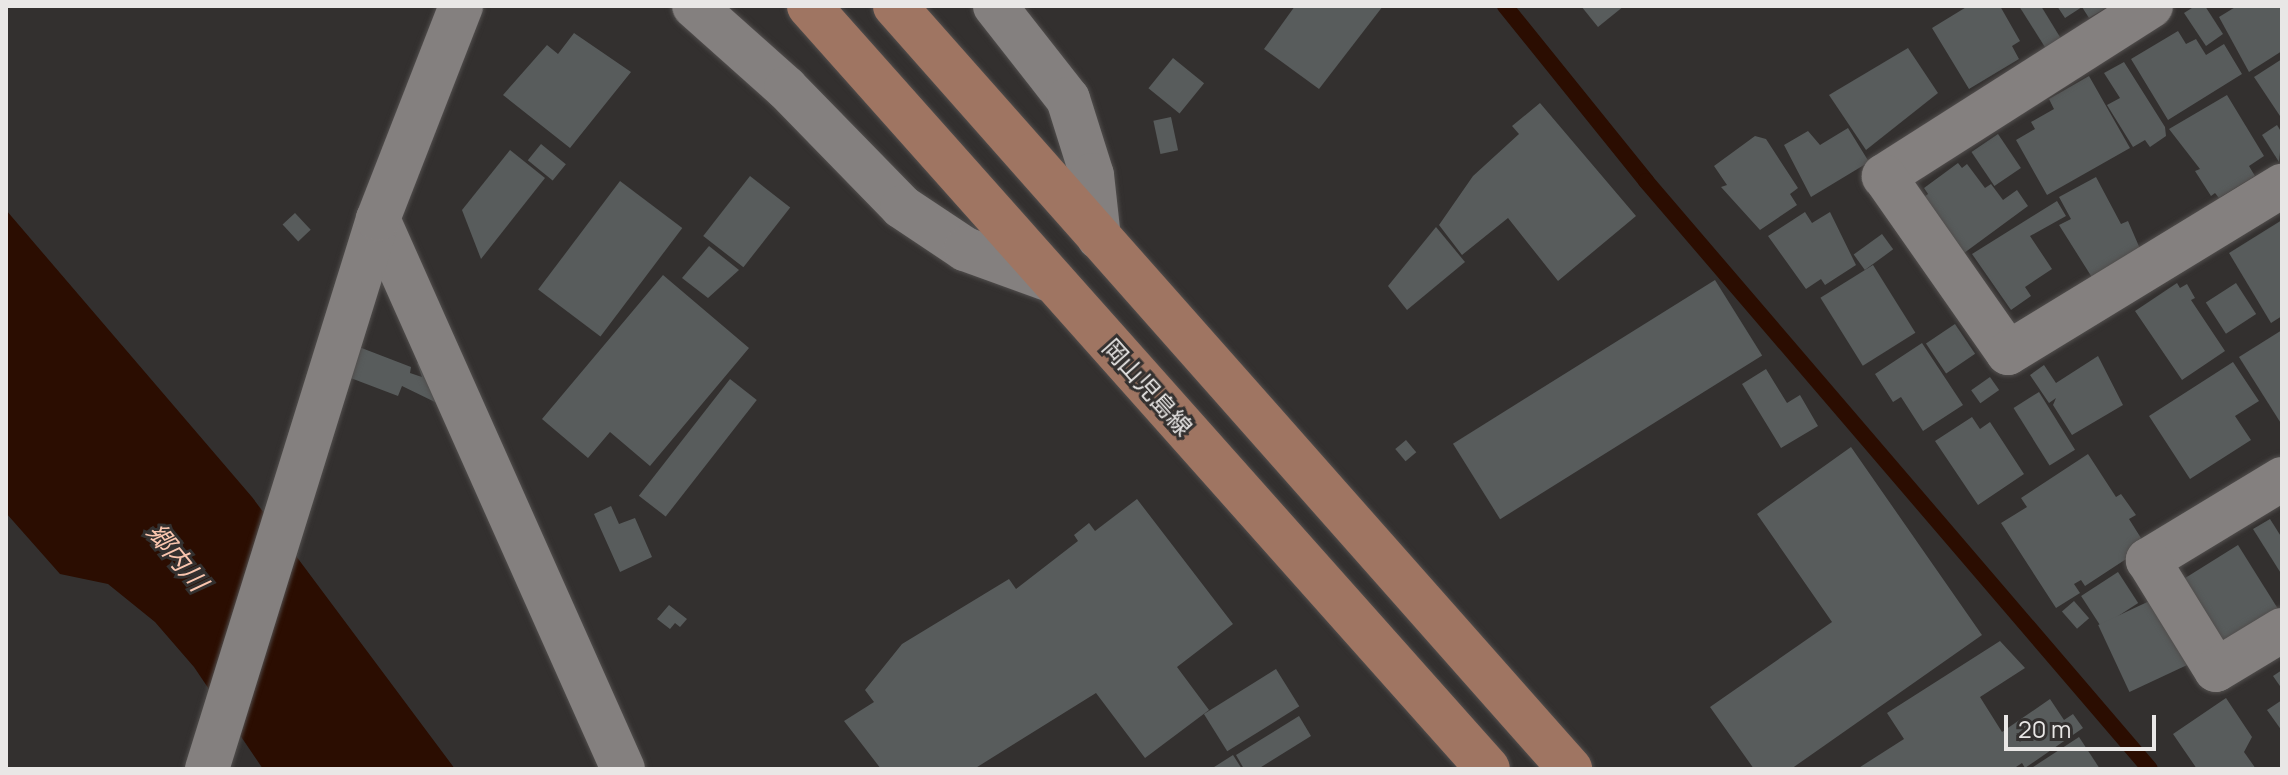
<!DOCTYPE html>
<meta charset="utf-8">
<style>
body{margin:0}
#map{position:relative;width:2288px;height:775px;overflow:hidden;background:#33302f;font-family:Manrope,"Noto Sans JP",sans-serif}
div>[style]{position:absolute}
[style*='--x']{left:calc(var(--x)*1px);top:calc(var(--y)*1px);width:calc(var(--w)*1px);rotate:calc(var(--a)*1deg)}
.water>*{inset:0;background:#2b0d01}
.stream>*{height:16px;margin:-8px;padding:0 8px;transform-origin:8px;border-radius:8px;background:#2b0d01}
.building>*{inset:0;background:#585c5c;transform-origin:0 0}
.roads{filter:drop-shadow(0 0 2px #514e4d) drop-shadow(0 0 2px #514e4d)}
.street>*{height:44px;margin:-22px;padding:0 22px;transform-origin:22px;border-radius:22px;background:#84807f}
.primary>*{height:44px;margin:-22px;padding:0 22px;transform-origin:22px;border-radius:22px;background:#9f7562}
span{translate:-50% -50%;white-space:nowrap;text-align:center;line-height:1.15;-webkit-text-stroke:6px #33302f;paint-order:stroke}
.street-label{font-size:24px;color:#e9e7e6}
.water-label{font-size:26px;color:#fac5ae;font-style:italic}
.frame{position:absolute;inset:0;border:8px solid #e9e7e6;pointer-events:none}
.scale{position:absolute;left:2004px;top:715px;width:152px;height:36px;box-sizing:border-box;border:4px solid #e9e7e6;border-top:0;padding-left:10px;font-size:24px;line-height:28px;white-space:nowrap;color:#e9e7e6;-webkit-text-stroke:6px #33302f;paint-order:stroke}
</style>
<div id="map">
<div class="water">
<i style="clip-path:polygon(6px 210px,252px 497px,455px 769px,263px 769px,194px 667px,155px 622px,108px 584px,60px 574px,6px 513px)"></i>
</div>
<div class="stream">
<i style="--x:1505;--y:6;--w:225;--a:51.1"></i>
<i style="--x:1646;--y:181;--w:774;--a:49.4"></i>
</div>
<div class="building">
<i style="clip-path:polygon(1295px 6px,1383px 6px,1319px 89px,1264px 49px)"></i>
<i style="clip-path:polygon(1581px 6px,1624px 6px,1598px 27px)"></i>
<i style="clip-path:polygon(1968px 6px,2000px 6px,2020px 41px,2012px 46px,2019px 59px,1969px 89px,1932px 28px)"></i>
<i style="clip-path:polygon(2019px 6px,2041px 6px,2063px 42px,2048px 52px)"></i>
<i style="clip-path:polygon(2057px 6px,2109px 6px,2089px 18px,2082px 7px,2065px 18px)"></i>
<i style="clip-path:polygon(2195px 6px,2205px 6px,2223px 34px,2206px 46px,2184px 13px)"></i>
<i style="clip-path:polygon(2237px 6px,2282px 6px,2282px 51px,2249px 72px,2219px 17px)"></i>
<i style="clip-path:polygon(2178px 31px,2186px 44px,2196px 39px,2206px 55px,2224px 44px,2242px 74px,2168px 120px,2131px 59px)"></i>
<i style="clip-path:polygon(574px 33px,631px 72px,570px 148px,503px 95px,547px 45px,558px 54px)"></i>
<i style="clip-path:polygon(1908px 48px,1938px 93px,1866px 150px,1829px 95px)"></i>
<i style="left:1173px;top:58px;width:40px;height:39px;rotate:39deg"></i>
<i style="clip-path:polygon(2282px 59px,2282px 119px,2254px 77px)"></i>
<i style="clip-path:polygon(2124px 62px,2165px 127px,2166px 136px,2150px 147px,2145px 140px,2133px 147px,2107px 105px,2120px 98px,2104px 73px)"></i>
<i style="clip-path:polygon(2089px 76px,2130px 148px,2047px 195px,2016px 140px,2035px 129px,2031px 122px,2054px 109px,2049px 99px)"></i>
<i style="clip-path:polygon(2227px 95px,2264px 156px,2249px 166px,2255px 176px,2219px 198px,2215px 193px,2211px 196px,2195px 171px,2200px 169px,2169px 129px)"></i>
<i style="clip-path:polygon(1540px 103px,1636px 216px,1558px 281px,1508px 218px,1462px 255px,1439px 225px,1473px 176px,1519px 134px,1512px 126px)"></i>
<i style="left:1171px;top:117px;width:34px;height:18px;rotate:78deg"></i>
<i style="clip-path:polygon(2277px 125px,2282px 133px,2279px 162px,2262px 135px)"></i>
<i style="clip-path:polygon(1848px 128px,1869px 162px,1811px 197px,1784px 145px,1808px 131px,1820px 145px)"></i>
<i style="left:1998px;top:134px;width:41px;height:32px;rotate:56deg"></i>
<i style="clip-path:polygon(1755px 136px,1766px 139px,1798px 188px,1790px 194px,1797px 205px,1760px 230px,1721px 187px,1727px 185px,1714px 166px)"></i>
<i style="left:541px;top:144px;width:32px;height:21px;rotate:39deg"></i>
<i style="clip-path:polygon(510px 150px,545px 178px,481px 259px,462px 210px)"></i>
<i style="clip-path:polygon(1958px 163px,1962px 168px,1967px 164px,1985px 188px,1991px 184px,2003px 200px,2017px 190px,2028px 206px,1960px 256px,1920px 200px,1928px 194px,1924px 188px)"></i>
<i style="left:750px;top:176px;width:51px;height:76px;rotate:38deg"></i>
<i style="clip-path:polygon(2096px 177px,2121px 224px,2128px 221px,2141px 251px,2093px 279px,2059px 225px,2071px 219px,2059px 197px)"></i>
<i style="left:620px;top:181px;width:78px;height:136px;rotate:37deg"></i>
<i style="clip-path:polygon(2057px 201px,2066px 216px,2030px 236px,2052px 269px,2025px 287px,2031px 296px,2011px 310px,1972px 254px)"></i>
<i style="clip-path:polygon(1805px 212px,1812px 223px,1830px 212px,1856px 265px,1825px 285px,1821px 279px,1806px 289px,1768px 236px)"></i>
<i style="left:295px;top:213px;width:23px;height:17px;rotate:47deg"></i>
<i style="clip-path:polygon(2282px 220px,2282px 316px,2271px 323px,2229px 253px)"></i>
<i style="clip-path:polygon(1436px 227px,1465px 262px,1407px 310px,1388px 286px)"></i>
<i style="left:1882px;top:234px;width:19px;height:35px;rotate:54deg"></i>
<i style="clip-path:polygon(709px 246px,739px 270px,708px 298px,682px 278px)"></i>
<i style="left:1873px;top:265px;width:80px;height:62px;rotate:58deg"></i>
<i style="clip-path:polygon(663px 275px,749px 348px,650px 466px,610px 432px,588px 458px,542px 419px)"></i>
<i style="left:1715px;top:280px;width:89px;height:309px;rotate:58deg"></i>
<i style="clip-path:polygon(2177px 283px,2180px 288px,2187px 284px,2195px 298px,2191px 300px,2225px 351px,2182px 380px,2135px 311px)"></i>
<i style="left:2236px;top:283px;width:37px;height:36px;rotate:57deg"></i>
<i style="left:1955px;top:324px;width:36px;height:35px;rotate:56deg"></i>
<i style="clip-path:polygon(2282px 330px,2282px 425px,2239px 357px)"></i>
<i style="clip-path:polygon(1922px 343px,1963px 405px,1923px 431px,1901px 397px,1893px 402px,1875px 374px)"></i>
<i style="clip-path:polygon(359px 347px,411px 367px,410px 373px,422px 377px,417px 363px,423px 360px,431px 378px,426px 381px,435px 384px,439px 404px,402px 386px,398px 396px,348px 377px)"></i>
<i style="clip-path:polygon(2098px 356px,2123px 405px,2072px 435px,2053px 405px,2056px 398px,2049px 403px,2030px 375px,2044px 365px,2056px 383px)"></i>
<i style="clip-path:polygon(2233px 362px,2259px 401px,2235px 416px,2251px 440px,2190px 479px,2149px 416px)"></i>
<i style="clip-path:polygon(1766px 369px,1787px 403px,1800px 395px,1818px 426px,1781px 448px,1742px 384px)"></i>
<i style="left:1990px;top:377px;width:16px;height:23px;rotate:55deg"></i>
<i style="left:730px;top:379px;width:34px;height:148px;rotate:38deg"></i>
<i style="left:2039px;top:392px;width:68px;height:30px;rotate:58deg"></i>
<i style="clip-path:polygon(1972px 417px,1980px 429px,1990px 422px,2024px 474px,1978px 505px,1935px 441px)"></i>
<i style="left:1406px;top:440px;width:16px;height:14px;rotate:50deg"></i>
<i style="clip-path:polygon(1851px 447px,1982px 635px,1791px 769px,1754px 769px,1710px 707px,1832px 622px,1757px 514px)"></i>
<i style="clip-path:polygon(2088px 454px,2116px 497px,2121px 494px,2136px 515px,2129px 519px,2146px 546px,2085px 586px,2081px 580px,2074px 584px,2080px 593px,2056px 608px,2001px 523px,2027px 507px,2021px 498px)"></i>
<i style="clip-path:polygon(1137px 499px,1233px 624px,1177px 667px,1209px 710px,1145px 758px,1096px 693px,974px 769px,881px 769px,844px 721px,874px 702px,865px 690px,902px 644px,1009px 579px,1016px 589px,1078px 541px,1074px 535px,1089px 523px,1095px 531px)"></i>
<i style="clip-path:polygon(611px 506px,619px 524px,635px 518px,652px 557px,620px 572px,594px 514px)"></i>
<i style="clip-path:polygon(2270px 519px,2282px 538px,2282px 575px,2253px 529px)"></i>
<i style="left:2238px;top:545px;width:75px;height:67px;rotate:58deg"></i>
<i style="left:2118px;top:572px;width:37px;height:44px;rotate:57deg"></i>
<i style="left:2158px;top:597px;width:74px;height:66px;rotate:65deg"></i>
<i style="left:2074px;top:601px;width:23px;height:16px;rotate:49deg"></i>
<i style="clip-path:polygon(669px 605px,687px 619px,680px 627px,675px 623px,670px 629px,657px 619px)"></i>
<i style="clip-path:polygon(2000px 641px,2025px 668px,1980px 697px,2002px 732px,2050px 699px,2064px 720px,2073px 714px,2083px 728px,2025px 768px,2022px 763px,2013px 769px,1857px 769px,1904px 739px,1887px 713px)"></i>
<i style="left:1276px;top:669px;width:44px;height:85px;rotate:58deg"></i>
<i style="clip-path:polygon(2282px 670px,2282px 689px,2273px 676px)"></i>
<i style="clip-path:polygon(2226px 698px,2252px 737px,2244px 752px,2256px 769px,2197px 769px,2173px 734px)"></i>
<i style="clip-path:polygon(2282px 700px,2282px 731px,2267px 710px)"></i>
<i style="clip-path:polygon(1299px 716px,1311px 736px,1258px 769px,1244px 769px,1236px 755px)"></i>
<i style="clip-path:polygon(2079px 737px,2100px 769px,2030px 769px)"></i>
<i style="clip-path:polygon(1233px 755px,1242px 769px,1211px 769px)"></i>
</div>
<div class="roads">
<div class="street">
<i style="--x:694;--y:6;--w:123;--a:41.7"></i>
<i style="--x:786;--y:88;--w:166;--a:45.7"></i>
<i style="--x:902;--y:207;--w:76;--a:33.7"></i>
<i style="--x:965;--y:249;--w:94;--a:20"></i>
<i style="--x:995;--y:6;--w:118;--a:51.9"></i>
<i style="--x:1068;--y:99;--w:80;--a:72.5"></i>
<i style="--x:1092;--y:175;--w:63;--a:83.7"></i>
<i style="--x:2151;--y:6;--w:317;--a:147.5"></i>
<i style="--x:1884;--y:176;--w:216;--a:55"></i>
<i style="--x:2008;--y:353;--w:321;--a:-31.4"></i>
<i style="--x:378;--y:219;--w:602;--a:65.99"></i>
<i style="--x:2282;--y:479;--w:157;--a:148.8"></i>
<i style="--x:2148;--y:560;--w:129;--a:58.3"></i>
<i style="--x:2216;--y:670;--w:77;--a:-31.2"></i>
<i style="--x:207;--y:769;--w:576;--a:-72.73"></i>
<i style="--x:378;--y:219;--w:229;--a:-68.7"></i>
</div>
<div class="primary">
<i style="--x:809;--y:6;--w:1021;--a:48.33"></i>
<i style="--x:895;--y:6;--w:1019;--a:48.5"></i>
</div>
</div>
<div class="street-label">
<span style="left:1148px;top:387px;rotate:48deg">岡山児島線</span>
</div>
<div class="water-label">
<span style="left:177px;top:557px;rotate:51deg">郷内川</span>
</div>
<div class="frame"></div>
<div class="scale">20 m</div>
</div>
